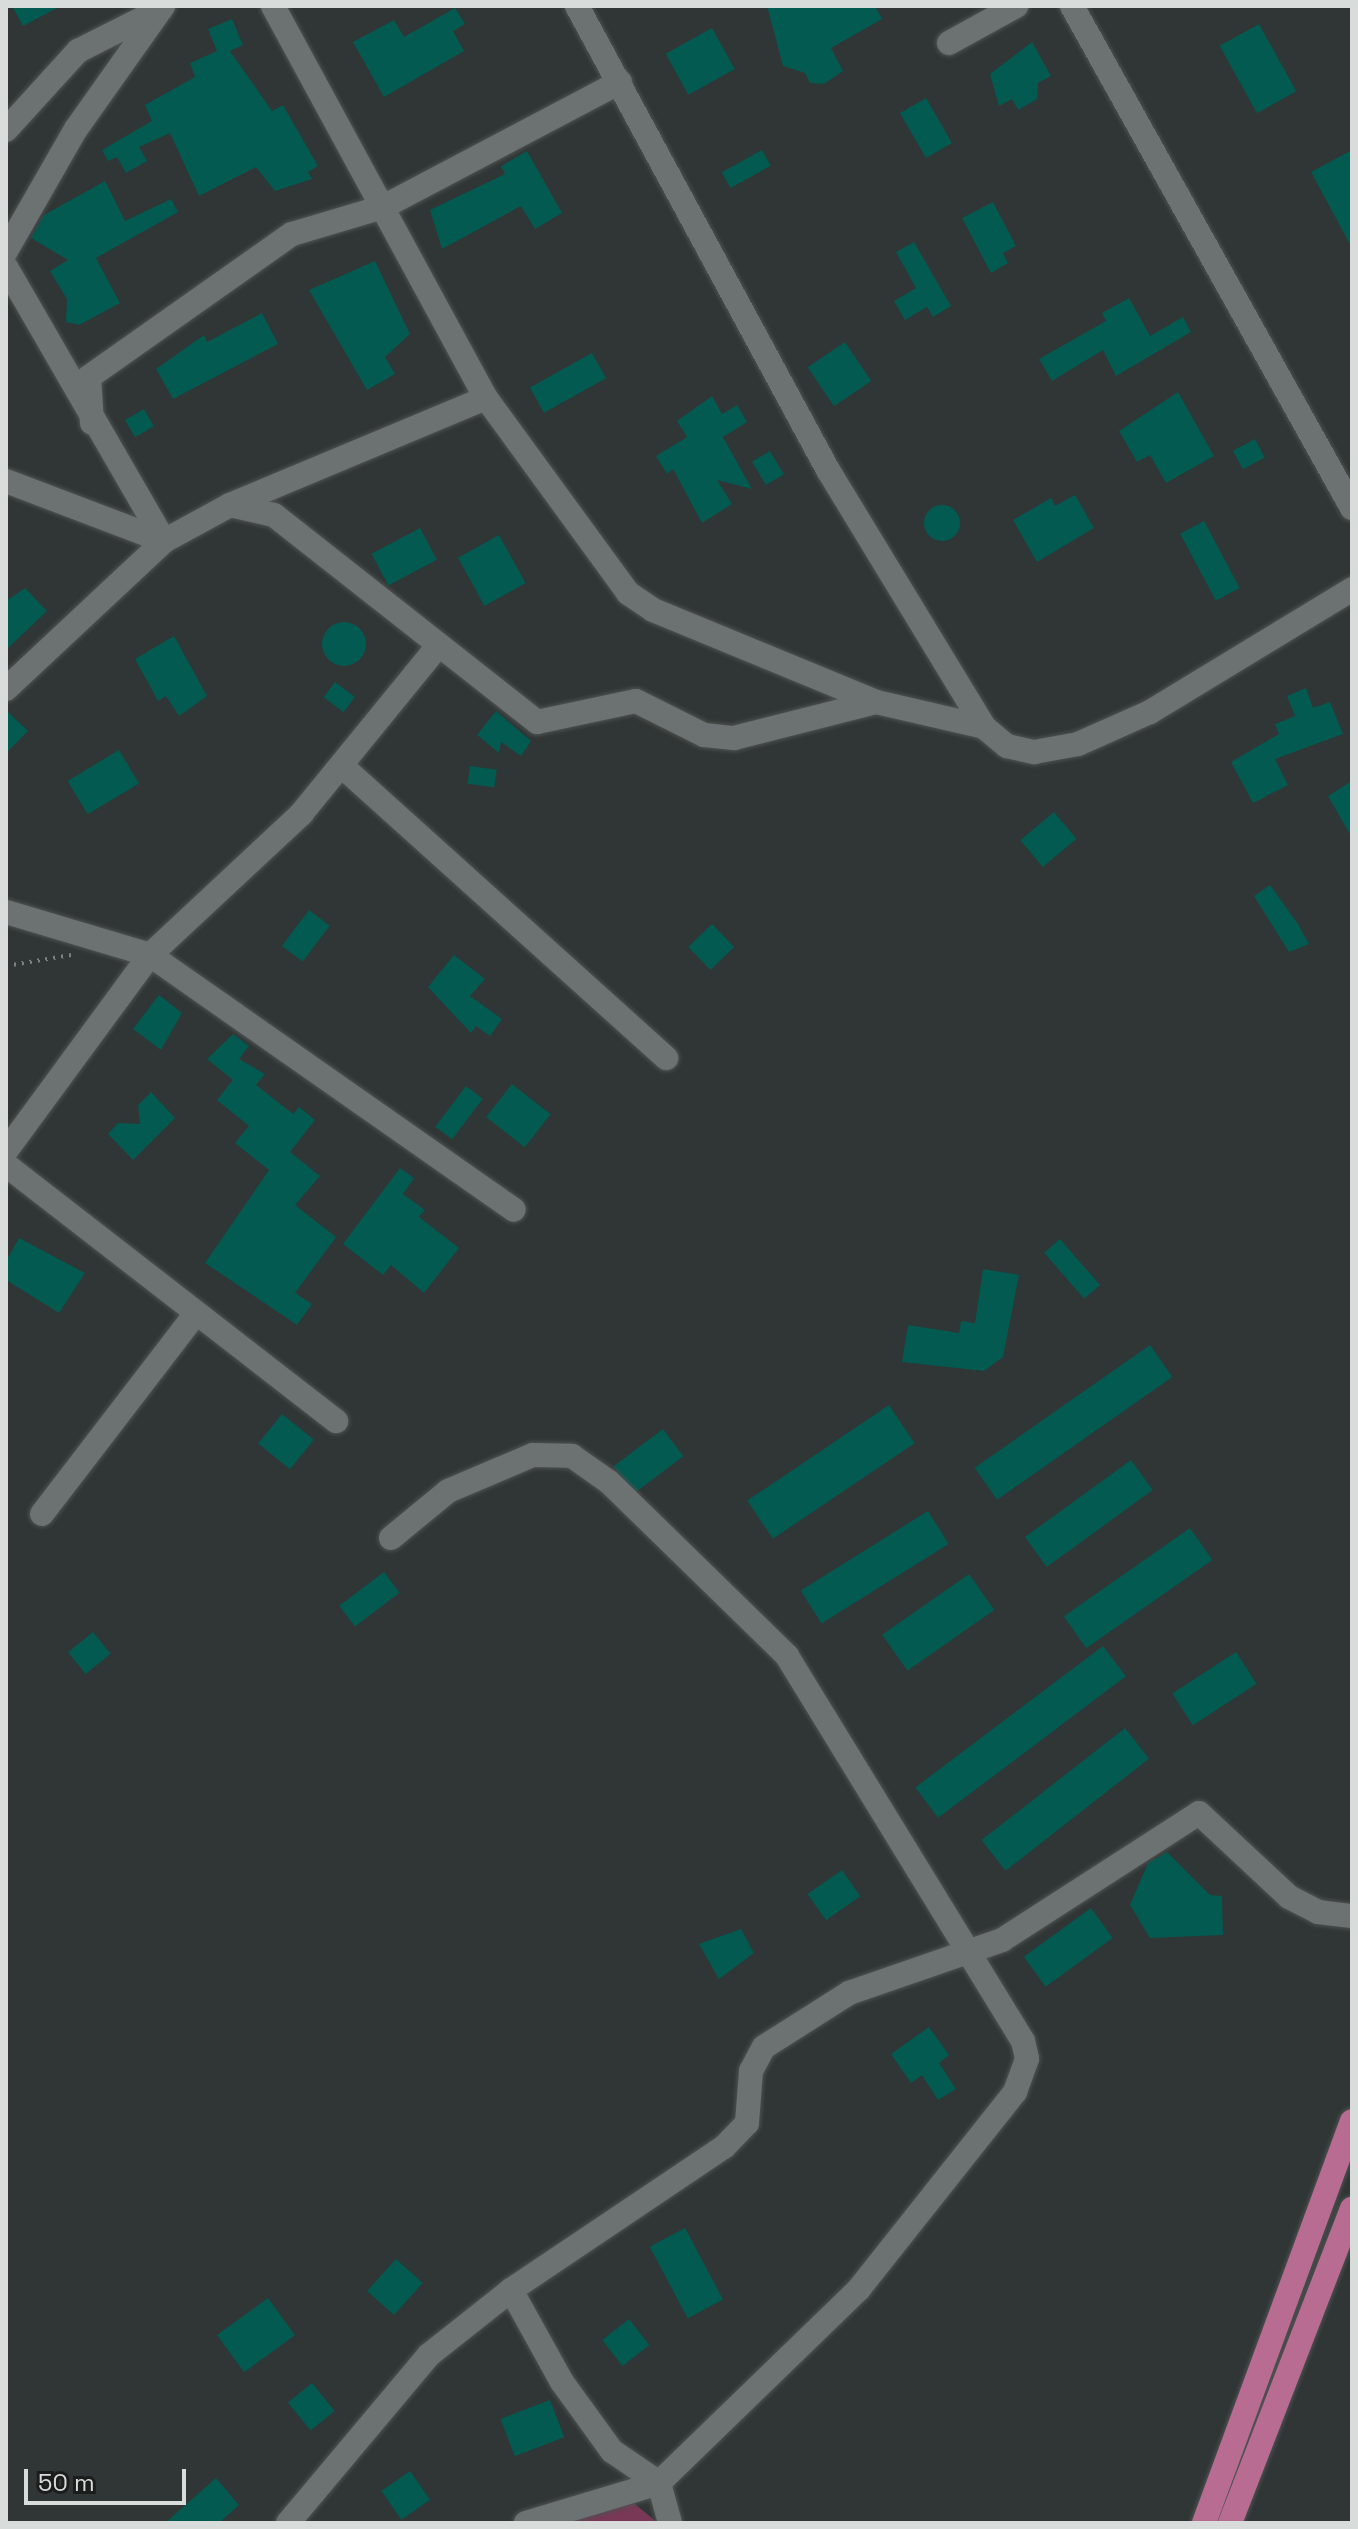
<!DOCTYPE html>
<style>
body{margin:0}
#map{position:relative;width:1358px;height:2529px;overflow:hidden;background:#303635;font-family:"Space Grotesk",sans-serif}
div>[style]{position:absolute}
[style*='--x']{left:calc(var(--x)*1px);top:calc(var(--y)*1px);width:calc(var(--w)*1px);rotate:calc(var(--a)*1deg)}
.green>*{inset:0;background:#783856}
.building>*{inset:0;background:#025a50;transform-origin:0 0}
.round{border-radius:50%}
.path>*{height:4px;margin-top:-2px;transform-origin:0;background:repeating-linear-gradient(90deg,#7c8180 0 2px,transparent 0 8px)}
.roads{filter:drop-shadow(0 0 2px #4e5251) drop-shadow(0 0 2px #4e5251)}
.minor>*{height:24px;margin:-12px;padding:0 12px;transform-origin:12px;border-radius:12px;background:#6c7271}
.major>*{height:24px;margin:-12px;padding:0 12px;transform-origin:12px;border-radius:12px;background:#b96c91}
span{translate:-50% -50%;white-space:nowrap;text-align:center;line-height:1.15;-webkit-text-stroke:7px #1a1d1c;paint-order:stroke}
.frame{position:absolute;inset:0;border:8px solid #d8dcdb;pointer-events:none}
.scale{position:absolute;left:24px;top:2469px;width:162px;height:36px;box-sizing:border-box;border:4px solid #d8dcdb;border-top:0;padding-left:10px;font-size:24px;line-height:28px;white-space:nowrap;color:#d8dcdb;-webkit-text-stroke:6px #1a1d1c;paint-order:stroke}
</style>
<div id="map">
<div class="green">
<i style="clip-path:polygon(630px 2500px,658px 2523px,571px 2523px,609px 2505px)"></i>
</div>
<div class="building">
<i style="clip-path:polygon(12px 6px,61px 6px,23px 26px)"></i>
<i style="clip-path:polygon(767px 6px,875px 6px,882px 19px,831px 48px,843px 71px,824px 84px,810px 83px,805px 73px,783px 66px)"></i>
<i style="clip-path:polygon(455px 8px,465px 24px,453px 31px,464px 51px,384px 97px,353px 42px,394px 20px,404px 37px)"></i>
<i style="clip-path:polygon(232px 19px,243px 45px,230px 51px,272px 111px,283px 105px,318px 166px,308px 172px,312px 179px,275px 191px,256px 167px,199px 196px,170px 133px,139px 147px,147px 161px,126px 173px,117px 157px,108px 161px,102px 150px,152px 121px,145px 105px,195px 77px,190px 63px,217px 51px,208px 29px)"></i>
<i style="left:1259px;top:24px;width:77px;height:45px;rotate:61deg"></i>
<i style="left:712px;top:28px;width:47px;height:53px;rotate:61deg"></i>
<i style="clip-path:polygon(1032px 42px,1051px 76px,1038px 83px,1037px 99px,1018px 110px,1012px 99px,999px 106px,990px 74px)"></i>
<i style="left:926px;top:98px;width:52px;height:30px;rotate:60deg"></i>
<i style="left:762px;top:150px;width:18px;height:46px;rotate:61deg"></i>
<i style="clip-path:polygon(1352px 150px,1352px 248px,1311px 172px)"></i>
<i style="clip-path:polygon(527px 151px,562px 213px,535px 229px,521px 206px,442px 249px,430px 210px,505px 174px,501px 166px)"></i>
<i style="clip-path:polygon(105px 181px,125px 221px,171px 199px,178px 212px,96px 258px,120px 303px,79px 325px,66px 322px,67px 299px,50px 271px,68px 260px,31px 238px,44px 215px)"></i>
<i style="clip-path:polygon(993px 202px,1016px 246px,1003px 253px,1008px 263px,991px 273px,962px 218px)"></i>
<i style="clip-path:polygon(914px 242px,951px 306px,933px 317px,927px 307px,905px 320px,894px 301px,916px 288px,896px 252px)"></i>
<i style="clip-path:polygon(375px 261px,410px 334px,385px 357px,395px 374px,367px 390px,309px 290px)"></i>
<i style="clip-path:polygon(1129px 298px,1150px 336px,1183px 317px,1191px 332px,1116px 376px,1103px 350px,1052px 381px,1039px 359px,1106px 321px,1102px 313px)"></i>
<i style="clip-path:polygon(262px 313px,278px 344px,173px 399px,156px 369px,204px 335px,207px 342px)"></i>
<i style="left:845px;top:342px;width:47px;height:45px;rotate:56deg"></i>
<i style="left:592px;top:353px;width:29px;height:71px;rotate:61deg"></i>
<i style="clip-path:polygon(1178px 392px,1214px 456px,1166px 483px,1150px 455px,1137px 462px,1119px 431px)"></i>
<i style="clip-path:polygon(712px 396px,722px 414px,737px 405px,747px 422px,723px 437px,752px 489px,717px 480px,732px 504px,702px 523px,673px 469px,667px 474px,656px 456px,687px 437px,677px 421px)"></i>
<i style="left:144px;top:409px;width:20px;height:22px;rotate:60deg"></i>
<i style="left:1255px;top:439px;width:21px;height:25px;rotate:62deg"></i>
<i style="left:770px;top:451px;width:27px;height:21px;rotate:59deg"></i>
<i style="clip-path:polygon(1075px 495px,1094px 528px,1037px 562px,1013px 520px,1051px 498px,1055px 506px)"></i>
<i class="round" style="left:924px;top:505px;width:36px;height:36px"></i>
<i style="left:1204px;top:521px;width:76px;height:27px;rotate:62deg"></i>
<i style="left:420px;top:528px;width:36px;height:55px;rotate:62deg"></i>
<i style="left:499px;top:535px;width:55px;height:47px;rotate:61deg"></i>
<i style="clip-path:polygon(25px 588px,47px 611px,6px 650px,6px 601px)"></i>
<i class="round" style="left:322px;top:622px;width:44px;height:44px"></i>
<i style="clip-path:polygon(174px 636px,207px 696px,179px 716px,166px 696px,158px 701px,135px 659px)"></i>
<i style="left:335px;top:682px;width:25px;height:19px;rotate:37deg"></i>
<i style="clip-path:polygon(1306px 688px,1313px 708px,1330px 702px,1343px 734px,1275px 759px,1288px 785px,1253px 803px,1231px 762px,1279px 734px,1275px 724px,1295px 716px,1287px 696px)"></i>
<i style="clip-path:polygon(6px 710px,28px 731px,6px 753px)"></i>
<i style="clip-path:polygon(496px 711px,531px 741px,521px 756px,501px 742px,499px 753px,477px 735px)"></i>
<i style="left:119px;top:750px;width:39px;height:60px;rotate:59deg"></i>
<i style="left:470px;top:766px;width:27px;height:18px;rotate:8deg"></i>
<i style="clip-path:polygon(1352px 781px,1352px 838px,1328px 796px)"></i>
<i style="left:1054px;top:812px;width:35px;height:44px;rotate:50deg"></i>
<i style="clip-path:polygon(1270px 885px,1298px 924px,1309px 944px,1289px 952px,1254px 896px)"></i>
<i style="left:309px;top:910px;width:26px;height:45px;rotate:37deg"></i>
<i style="left:712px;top:924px;width:32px;height:33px;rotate:46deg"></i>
<i style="clip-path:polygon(454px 955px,485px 979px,470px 996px,502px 1019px,490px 1036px,476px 1026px,471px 1033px,428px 987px)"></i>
<i style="clip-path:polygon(159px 995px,182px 1013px,161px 1050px,133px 1029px)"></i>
<i style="clip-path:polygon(233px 1034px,249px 1046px,239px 1059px,265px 1074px,256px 1085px,293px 1114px,299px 1107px,315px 1120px,290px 1152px,320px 1176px,295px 1205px,336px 1237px,295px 1293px,312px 1304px,297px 1325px,205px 1263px,269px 1170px,235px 1143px,249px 1126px,217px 1100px,233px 1080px,207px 1059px)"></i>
<i style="left:512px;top:1084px;width:49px;height:42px;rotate:38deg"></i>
<i style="left:466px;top:1086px;width:21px;height:51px;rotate:37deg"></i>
<i style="clip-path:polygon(151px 1092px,175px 1118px,133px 1160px,108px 1134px,118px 1123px,140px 1124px,138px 1105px)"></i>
<i style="clip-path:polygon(400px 1168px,414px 1178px,403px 1194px,425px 1210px,419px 1217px,459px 1248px,424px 1293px,391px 1265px,383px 1275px,343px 1244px)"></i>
<i style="clip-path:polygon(19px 1238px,85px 1273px,59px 1313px,6px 1280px,6px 1261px)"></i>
<i style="left:1060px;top:1239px;width:61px;height:21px;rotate:49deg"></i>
<i style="clip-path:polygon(983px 1269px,1019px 1275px,1003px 1357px,984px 1371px,902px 1362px,908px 1325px,959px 1333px,961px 1321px,975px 1323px)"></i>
<i style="left:1150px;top:1345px;width:39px;height:214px;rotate:55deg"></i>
<i style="left:889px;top:1405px;width:46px;height:171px;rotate:56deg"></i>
<i style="left:282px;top:1414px;width:41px;height:38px;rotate:39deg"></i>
<i style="left:663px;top:1429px;width:34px;height:62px;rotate:53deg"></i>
<i style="left:1131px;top:1460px;width:37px;height:131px;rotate:54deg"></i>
<i style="left:928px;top:1511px;width:39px;height:150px;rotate:58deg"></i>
<i style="left:1190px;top:1528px;width:39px;height:154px;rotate:55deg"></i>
<i style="left:384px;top:1572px;width:26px;height:56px;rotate:53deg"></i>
<i style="left:969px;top:1574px;width:44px;height:106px;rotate:55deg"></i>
<i style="left:93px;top:1632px;width:28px;height:32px;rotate:51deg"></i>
<i style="left:1103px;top:1646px;width:38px;height:235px;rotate:53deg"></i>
<i style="left:1236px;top:1652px;width:38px;height:76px;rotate:57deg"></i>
<i style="left:1125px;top:1728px;width:39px;height:182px;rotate:52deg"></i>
<i style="clip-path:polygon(1167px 1852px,1210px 1895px,1222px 1896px,1223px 1935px,1150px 1938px,1130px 1905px,1148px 1863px)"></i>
<i style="left:842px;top:1870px;width:32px;height:42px;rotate:55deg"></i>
<i style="left:1091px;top:1908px;width:37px;height:83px;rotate:54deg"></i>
<i style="clip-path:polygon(741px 1929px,754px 1953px,719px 1979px,699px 1944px)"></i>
<i style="clip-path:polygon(929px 2027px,949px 2055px,939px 2063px,956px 2089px,938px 2100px,922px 2075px,911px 2083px,891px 2054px)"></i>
<i style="left:685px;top:2228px;width:81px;height:40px;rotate:62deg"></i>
<i style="left:396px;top:2259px;width:36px;height:43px;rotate:42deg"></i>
<i style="left:268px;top:2298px;width:46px;height:63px;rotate:54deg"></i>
<i style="left:629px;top:2319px;width:33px;height:34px;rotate:52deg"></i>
<i style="left:312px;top:2383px;width:36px;height:31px;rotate:51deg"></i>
<i style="left:550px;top:2400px;width:40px;height:53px;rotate:69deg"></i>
<i style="left:410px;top:2471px;width:35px;height:35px;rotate:55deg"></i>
<i style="clip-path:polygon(216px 2478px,239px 2505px,219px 2523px,165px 2523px)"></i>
</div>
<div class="path">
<i style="--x:6;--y:966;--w:66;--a:-9.6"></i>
</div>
<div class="roads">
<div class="minor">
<i style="--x:273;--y:6;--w:446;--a:61.5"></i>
<i style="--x:486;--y:398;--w:241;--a:53.9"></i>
<i style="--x:628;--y:593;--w:30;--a:34"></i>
<i style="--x:653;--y:610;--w:241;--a:22.4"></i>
<i style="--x:876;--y:702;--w:111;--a:13"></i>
<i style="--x:577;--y:6;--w:528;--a:61.59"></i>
<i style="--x:828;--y:470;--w:301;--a:58.7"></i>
<i style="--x:984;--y:727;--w:30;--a:40"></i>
<i style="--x:1007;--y:746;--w:28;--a:13"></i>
<i style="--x:1034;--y:752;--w:45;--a:-10.3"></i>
<i style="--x:1078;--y:744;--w:79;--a:-24"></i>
<i style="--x:1150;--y:712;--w:237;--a:-31.3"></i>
<i style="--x:1072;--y:6;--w:575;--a:60.85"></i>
<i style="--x:949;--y:43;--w:77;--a:-28.9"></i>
<i style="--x:6;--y:130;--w:107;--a:-47.7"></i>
<i style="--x:78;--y:51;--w:86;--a:-26.9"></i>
<i style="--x:6;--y:251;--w:141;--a:-60.2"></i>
<i style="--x:76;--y:129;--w:151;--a:-54.7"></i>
<i style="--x:6;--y:267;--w:316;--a:60"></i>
<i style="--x:92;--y:423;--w:46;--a:-93.7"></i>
<i style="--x:89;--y:377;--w:248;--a:-35.2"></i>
<i style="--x:292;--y:234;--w:95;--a:-16.5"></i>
<i style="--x:383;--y:207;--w:268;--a:-27.8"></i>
<i style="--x:6;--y:481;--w:169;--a:20.8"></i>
<i style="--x:230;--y:505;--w:45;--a:12.8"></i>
<i style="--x:274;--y:515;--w:335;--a:38.2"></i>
<i style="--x:537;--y:722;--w:101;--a:-12"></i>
<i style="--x:636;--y:701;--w:76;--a:26.6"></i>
<i style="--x:704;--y:735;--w:30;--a:6"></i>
<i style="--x:734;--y:738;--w:146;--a:-14.2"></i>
<i style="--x:6;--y:689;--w:216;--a:-43.1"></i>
<i style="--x:164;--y:541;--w:75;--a:-28.6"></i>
<i style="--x:230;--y:505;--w:277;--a:-22.7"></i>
<i style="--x:343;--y:767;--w:435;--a:42"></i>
<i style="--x:6;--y:912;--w:150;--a:16.6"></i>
<i style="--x:150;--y:955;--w:444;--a:35"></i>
<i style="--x:6;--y:1151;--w:243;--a:-53.7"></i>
<i style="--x:150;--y:955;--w:207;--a:-43"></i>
<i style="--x:301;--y:814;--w:218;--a:-50.8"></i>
<i style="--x:6;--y:1165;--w:418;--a:37.8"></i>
<i style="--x:42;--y:1514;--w:253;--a:-52.5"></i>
<i style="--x:391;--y:1538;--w:74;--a:-39.5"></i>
<i style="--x:448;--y:1491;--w:92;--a:-23"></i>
<i style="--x:533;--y:1455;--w:39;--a:1"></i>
<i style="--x:572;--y:1456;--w:45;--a:35.1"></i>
<i style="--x:609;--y:1482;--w:249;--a:44.3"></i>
<i style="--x:787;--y:1656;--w:452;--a:58.5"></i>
<i style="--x:1023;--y:2041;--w:18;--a:77"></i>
<i style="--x:1027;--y:2059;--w:35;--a:110"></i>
<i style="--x:1015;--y:2092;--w:251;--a:128.4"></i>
<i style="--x:859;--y:2289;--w:279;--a:135.9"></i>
<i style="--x:659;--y:2483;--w:41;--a:74.6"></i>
<i style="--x:511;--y:2290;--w:105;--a:61"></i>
<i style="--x:562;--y:2382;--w:85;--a:54.1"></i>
<i style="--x:612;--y:2451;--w:57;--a:34.2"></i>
<i style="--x:659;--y:2483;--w:139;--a:163.3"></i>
<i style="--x:288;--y:2523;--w:219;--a:-50"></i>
<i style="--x:429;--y:2355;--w:105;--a:-38.4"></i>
<i style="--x:511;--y:2290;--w:257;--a:-33.9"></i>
<i style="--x:724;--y:2147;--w:33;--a:-46"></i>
<i style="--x:747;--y:2123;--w:52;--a:-85.6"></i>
<i style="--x:751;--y:2071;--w:27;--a:-62"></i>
<i style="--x:764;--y:2047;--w:101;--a:-32.4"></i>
<i style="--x:849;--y:1993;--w:162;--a:-19.1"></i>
<i style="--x:1002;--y:1940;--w:234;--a:-32.8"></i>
<i style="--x:1199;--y:1813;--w:123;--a:43"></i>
<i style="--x:1289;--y:1897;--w:33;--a:27"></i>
<i style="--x:1318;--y:1912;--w:34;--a:7"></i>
</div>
<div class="major">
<i style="--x:1204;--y:2523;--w:428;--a:-69.8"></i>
<i style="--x:1230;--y:2523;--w:337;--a:-68.8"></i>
</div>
</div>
<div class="frame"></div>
<div class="scale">50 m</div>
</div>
